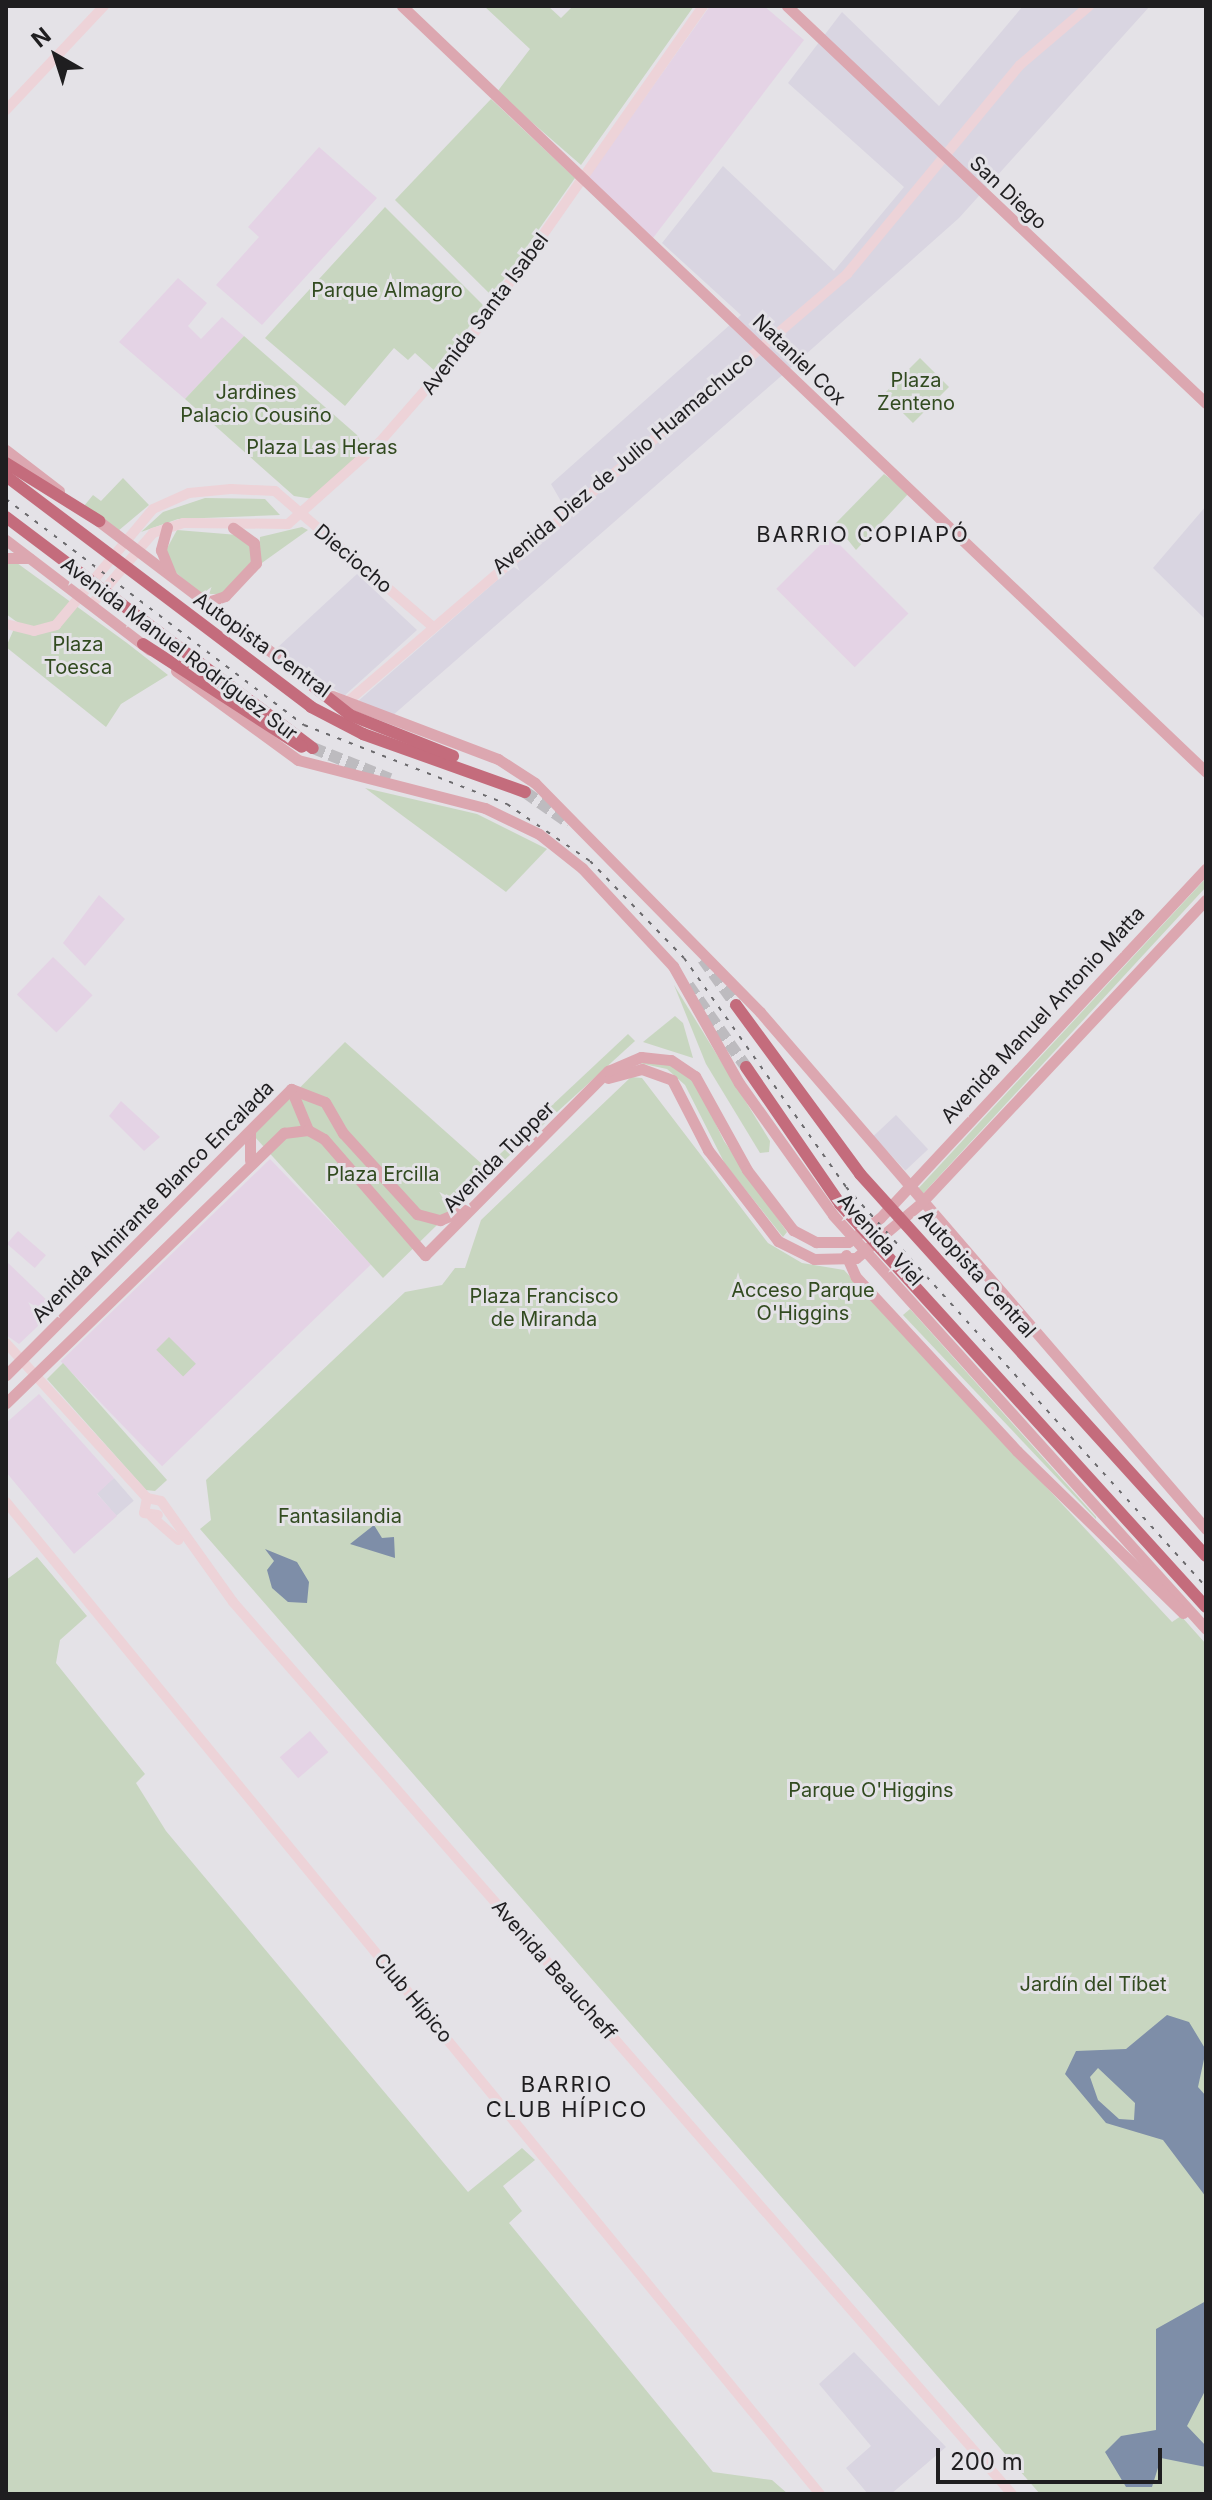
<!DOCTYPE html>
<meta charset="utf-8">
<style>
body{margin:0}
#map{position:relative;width:1212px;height:2500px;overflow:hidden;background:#e4e2e7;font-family:Inter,sans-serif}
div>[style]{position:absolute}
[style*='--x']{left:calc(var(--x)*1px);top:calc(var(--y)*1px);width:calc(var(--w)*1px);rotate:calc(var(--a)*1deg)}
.built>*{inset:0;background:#d9d5e1;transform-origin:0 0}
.education>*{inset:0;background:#e4d3e5;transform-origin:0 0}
.green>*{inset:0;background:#c8d6c0;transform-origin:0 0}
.water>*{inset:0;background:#7e8ea8}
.motorway-tunnel>*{height:12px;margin-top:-6px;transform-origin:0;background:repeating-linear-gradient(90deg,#bdbbbf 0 12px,transparent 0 18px)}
.secondary>*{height:10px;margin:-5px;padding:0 5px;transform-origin:5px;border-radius:5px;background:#edd3d8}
.primary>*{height:11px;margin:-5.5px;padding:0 5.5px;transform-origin:5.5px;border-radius:5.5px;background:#dca7b0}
.motorway>*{height:12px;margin:-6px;padding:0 6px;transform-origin:6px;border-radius:6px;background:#c46c7c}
.rail>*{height:2px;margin-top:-1px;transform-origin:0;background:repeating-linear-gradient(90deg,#6b6a6d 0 4px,transparent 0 12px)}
span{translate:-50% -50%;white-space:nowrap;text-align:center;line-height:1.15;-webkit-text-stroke:6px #e4e2e7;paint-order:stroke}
.street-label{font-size:20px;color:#1f1e20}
.park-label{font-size:20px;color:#324b20}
.neighbourhood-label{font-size:22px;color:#1f1e20;letter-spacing:2px}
.frame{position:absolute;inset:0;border:8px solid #1f1e20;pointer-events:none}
.north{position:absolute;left:16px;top:16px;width:80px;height:80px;-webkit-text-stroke:6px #e4e2e7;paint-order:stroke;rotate:321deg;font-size:22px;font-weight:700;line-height:32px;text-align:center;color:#1f1e20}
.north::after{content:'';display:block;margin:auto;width:28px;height:36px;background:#1f1e20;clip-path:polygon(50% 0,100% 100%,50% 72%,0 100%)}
.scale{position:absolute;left:936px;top:2448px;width:226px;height:36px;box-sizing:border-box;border:4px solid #1f1e20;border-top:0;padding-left:10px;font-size:24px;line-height:28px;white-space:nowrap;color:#1f1e20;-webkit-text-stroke:6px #e4e2e7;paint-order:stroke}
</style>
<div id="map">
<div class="built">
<i style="clip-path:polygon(1023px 6px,1150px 6px,959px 218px,787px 371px,392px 716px,357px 702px,570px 517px,551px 484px,741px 315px,662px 243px,723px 166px,834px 271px,904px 187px,788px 83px,842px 12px,939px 106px)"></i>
<i style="clip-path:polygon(1206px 506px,1206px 620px,1153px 568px)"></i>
<i style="clip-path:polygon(357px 574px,417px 630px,344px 696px,277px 648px)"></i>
<i style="left:896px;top:1115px;width:47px;height:31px;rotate:47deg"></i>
<i style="left:114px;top:1478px;width:30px;height:23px;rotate:49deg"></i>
<i style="clip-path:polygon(854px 2352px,946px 2447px,891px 2494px,868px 2494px,846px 2468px,871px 2446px,819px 2384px)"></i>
</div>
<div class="education">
<i style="clip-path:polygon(710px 6px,764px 6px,804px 40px,653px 238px,587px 179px)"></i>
<i style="clip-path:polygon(319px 147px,377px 198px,262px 325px,216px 285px,259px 237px,248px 227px)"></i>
<i style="clip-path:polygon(178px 278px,207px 303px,188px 326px,201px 339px,222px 317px,244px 336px,185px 399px,119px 342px)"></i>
<i style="left:830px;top:535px;width:111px;height:76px;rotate:45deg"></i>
<i style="clip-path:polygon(99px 895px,125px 919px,85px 966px,63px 943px)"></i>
<i style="left:53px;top:957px;width:55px;height:52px;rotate:44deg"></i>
<i style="clip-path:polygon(121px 1101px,160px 1137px,144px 1151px,109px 1116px)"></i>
<i style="left:270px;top:1159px;width:146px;height:291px;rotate:46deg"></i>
<i style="left:18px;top:1231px;width:37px;height:17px;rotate:41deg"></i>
<i style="clip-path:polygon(6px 1261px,56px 1309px,19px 1344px,6px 1335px)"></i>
<i style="clip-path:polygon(39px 1394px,114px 1478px,97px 1494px,117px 1516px,74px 1554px,6px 1472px,6px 1423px)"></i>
<i style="left:310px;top:1731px;width:28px;height:40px;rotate:49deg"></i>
</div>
<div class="green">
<i style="clip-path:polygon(484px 6px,548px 6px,561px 18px,573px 6px,694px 6px,581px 165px,497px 92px,530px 49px)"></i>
<i style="clip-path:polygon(491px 99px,575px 178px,492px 296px,395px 200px)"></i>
<i style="clip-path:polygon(385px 207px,484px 306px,436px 372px,415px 353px,408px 360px,394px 348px,345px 406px,265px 338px)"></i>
<i style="clip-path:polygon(244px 336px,357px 435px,365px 449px,313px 499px,294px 496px,185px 399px)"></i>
<i style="left:920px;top:358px;width:41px;height:51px;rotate:45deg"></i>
<i style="clip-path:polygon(884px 474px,909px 493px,856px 550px,835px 524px)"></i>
<i style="clip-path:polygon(123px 478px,149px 505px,118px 531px,84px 506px,93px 495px,101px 501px)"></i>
<i style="clip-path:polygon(205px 498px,265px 499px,280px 515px,178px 519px,141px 532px,163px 512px)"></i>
<i style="clip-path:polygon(302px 527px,308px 530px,259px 565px,260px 537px)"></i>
<i style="clip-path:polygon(177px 530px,238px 535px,249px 541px,252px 561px,222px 594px,201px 594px,174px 571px,165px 552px)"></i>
<i style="clip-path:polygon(6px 555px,127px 643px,168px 675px,121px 704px,106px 727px,6px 647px,17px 622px,6px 614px)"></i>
<i style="clip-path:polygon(365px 788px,477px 814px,547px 849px,506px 892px)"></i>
<i style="clip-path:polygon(1206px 878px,1206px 887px,920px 1197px,915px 1192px)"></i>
<i style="clip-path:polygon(674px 985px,770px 1141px,769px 1152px,760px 1153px,706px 1064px)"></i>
<i style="clip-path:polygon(675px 1016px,683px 1023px,693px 1058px,643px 1042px)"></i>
<i style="clip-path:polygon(628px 1034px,635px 1041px,500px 1164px,500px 1154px)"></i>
<i style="clip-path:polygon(345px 1042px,491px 1172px,383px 1278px,253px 1135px)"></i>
<i style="clip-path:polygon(648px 1059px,682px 1069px,697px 1085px,724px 1141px,787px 1232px,783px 1237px,725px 1164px,685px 1085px,667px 1069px,639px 1063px)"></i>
<i style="clip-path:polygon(631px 1077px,642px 1078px,768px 1243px,802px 1263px,844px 1270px,1172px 1622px,1181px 1616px,1206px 1644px,1206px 2494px,1040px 2494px,200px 1529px,211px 1520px,206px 1480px,405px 1292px,442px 1285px,455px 1268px,465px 1268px,481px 1220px)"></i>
<i style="clip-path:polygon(910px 1309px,1096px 1517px,1096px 1519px,903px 1315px)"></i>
<i style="left:169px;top:1337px;width:38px;height:18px;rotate:45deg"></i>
<i style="clip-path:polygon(63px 1363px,167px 1480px,155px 1491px,146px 1490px,47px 1379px)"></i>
<i style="clip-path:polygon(37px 1557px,87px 1616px,60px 1640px,56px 1663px,145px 1774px,136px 1783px,166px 1831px,468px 2192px,522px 2148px,535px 2160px,503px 2186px,522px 2211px,509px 2223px,713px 2472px,772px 2480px,788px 2494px,6px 2494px,6px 1580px)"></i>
</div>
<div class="water">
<i style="clip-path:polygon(374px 1525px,382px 1538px,394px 1537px,395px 1558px,350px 1544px)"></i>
<i style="clip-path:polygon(265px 1549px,297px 1562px,309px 1582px,307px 1603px,288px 1602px,272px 1588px,267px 1570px,274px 1561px)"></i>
<i style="clip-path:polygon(evenodd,1167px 2015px,1189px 2022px,1206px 2050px,1198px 2087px,1206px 2096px,1206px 2197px,1163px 2140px,1106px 2123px,1065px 2074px,1076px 2051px,1126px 2049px,1167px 2015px,1098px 2068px,1135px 2103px,1134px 2120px,1119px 2119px,1098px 2100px,1090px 2077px,1098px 2068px)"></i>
<i style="clip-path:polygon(1206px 2301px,1206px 2389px,1187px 2426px,1206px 2446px,1206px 2467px,1161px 2458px,1152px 2487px,1126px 2487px,1105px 2452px,1121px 2436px,1156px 2430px,1156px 2329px)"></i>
</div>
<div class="motorway-tunnel">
<i style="--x:313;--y:748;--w:83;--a:21.9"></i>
<i style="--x:525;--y:792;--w:54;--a:35.2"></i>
<i style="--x:703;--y:959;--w:57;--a:54.3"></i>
<i style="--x:688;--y:985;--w:100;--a:54.7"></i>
</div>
<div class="secondary">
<i style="--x:6;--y:110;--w:143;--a:-46.7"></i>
<i style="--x:92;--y:604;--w:94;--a:-49.3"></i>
<i style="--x:153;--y:533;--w:32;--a:-18"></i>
<i style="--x:183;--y:523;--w:105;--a:0.5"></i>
<i style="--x:288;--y:524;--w:122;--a:-41.7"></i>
<i style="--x:379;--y:443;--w:138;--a:-48.8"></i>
<i style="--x:470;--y:339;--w:406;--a:-55"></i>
<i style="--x:6;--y:624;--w:29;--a:14"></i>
<i style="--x:34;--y:631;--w:23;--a:-15"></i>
<i style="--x:56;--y:625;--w:151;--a:-50.1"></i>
<i style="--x:153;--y:509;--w:39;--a:-24"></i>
<i style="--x:189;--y:493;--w:42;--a:-5.4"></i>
<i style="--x:231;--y:489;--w:44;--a:2.6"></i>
<i style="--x:275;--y:491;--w:207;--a:40.7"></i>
<i style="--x:346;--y:703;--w:660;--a:-40.57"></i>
<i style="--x:847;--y:274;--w:271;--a:-50.4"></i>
<i style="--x:1020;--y:65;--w:91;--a:-40.5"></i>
<i style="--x:6;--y:1343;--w:210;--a:47.7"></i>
<i style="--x:147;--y:1498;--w:14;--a:12"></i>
<i style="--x:161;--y:1501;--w:124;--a:54.5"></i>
<i style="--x:233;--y:1602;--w:1184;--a:48.87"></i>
<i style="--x:147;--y:1498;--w:15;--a:101"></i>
<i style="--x:144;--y:1513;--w:14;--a:8"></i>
<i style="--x:6;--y:1502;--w:1283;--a:50.63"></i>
<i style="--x:152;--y:1517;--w:35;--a:41"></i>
</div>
<div class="primary">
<i style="--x:402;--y:6;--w:1110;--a:43.61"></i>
<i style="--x:787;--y:6;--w:577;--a:43.46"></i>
<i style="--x:6;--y:450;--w:67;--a:37.7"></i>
<i style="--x:92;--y:516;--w:255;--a:37.2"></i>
<i style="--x:167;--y:527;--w:24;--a:105"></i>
<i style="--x:161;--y:550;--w:27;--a:68"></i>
<i style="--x:6;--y:540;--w:181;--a:37.4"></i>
<i style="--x:6;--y:558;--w:23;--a:0"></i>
<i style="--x:205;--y:603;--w:21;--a:-19"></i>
<i style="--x:225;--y:596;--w:45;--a:-46.8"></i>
<i style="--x:256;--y:563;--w:20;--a:-96"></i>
<i style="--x:254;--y:543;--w:26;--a:-144"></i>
<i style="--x:176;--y:671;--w:151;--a:36.1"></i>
<i style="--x:298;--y:760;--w:193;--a:14.4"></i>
<i style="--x:485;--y:808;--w:60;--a:25.7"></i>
<i style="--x:539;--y:834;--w:55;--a:38.3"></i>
<i style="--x:582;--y:868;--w:134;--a:47.1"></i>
<i style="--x:673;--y:966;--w:134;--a:60.6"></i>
<i style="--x:739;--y:1083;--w:162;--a:54.5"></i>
<i style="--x:833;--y:1215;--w:557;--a:47.98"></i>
<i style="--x:332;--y:696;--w:178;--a:20.8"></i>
<i style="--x:498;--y:759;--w:44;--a:33"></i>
<i style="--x:535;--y:783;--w:321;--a:45.5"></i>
<i style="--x:760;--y:1012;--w:683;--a:49.22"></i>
<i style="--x:608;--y:1078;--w:35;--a:-15"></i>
<i style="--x:642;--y:1069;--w:32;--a:20"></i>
<i style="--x:672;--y:1080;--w:79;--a:62.8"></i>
<i style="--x:708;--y:1150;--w:115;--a:52.4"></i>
<i style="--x:778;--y:1241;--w:40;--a:26.6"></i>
<i style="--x:814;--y:1259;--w:42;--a:-1.4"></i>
<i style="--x:856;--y:1258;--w:85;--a:-40.2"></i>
<i style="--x:921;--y:1203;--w:416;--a:-46.8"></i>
<i style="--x:291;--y:1089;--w:36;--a:21"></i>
<i style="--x:325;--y:1102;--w:36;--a:60"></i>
<i style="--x:343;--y:1133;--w:110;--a:47.6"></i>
<i style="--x:417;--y:1214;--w:24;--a:15"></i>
<i style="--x:440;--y:1220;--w:29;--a:-22"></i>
<i style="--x:291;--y:1089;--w:44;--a:67.5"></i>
<i style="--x:250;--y:1160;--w:29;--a:-90"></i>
<i style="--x:846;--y:1255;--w:24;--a:66"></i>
<i style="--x:856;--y:1277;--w:237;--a:47.2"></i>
<i style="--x:1017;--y:1451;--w:232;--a:44.3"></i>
<i style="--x:6;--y:1375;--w:404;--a:-45.1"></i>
<i style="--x:6;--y:1403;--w:388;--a:-44.2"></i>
<i style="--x:284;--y:1133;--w:24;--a:-7"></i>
<i style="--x:308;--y:1130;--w:18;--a:29"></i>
<i style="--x:324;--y:1139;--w:154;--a:49"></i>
<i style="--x:425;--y:1255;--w:260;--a:-45.2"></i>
<i style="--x:608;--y:1071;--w:36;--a:-23"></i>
<i style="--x:641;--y:1057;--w:30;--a:6"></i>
<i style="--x:671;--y:1060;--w:29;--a:34"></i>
<i style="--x:695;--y:1076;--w:107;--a:61"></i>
<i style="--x:747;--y:1170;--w:76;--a:52.5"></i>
<i style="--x:793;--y:1230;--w:26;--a:28"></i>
<i style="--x:816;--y:1242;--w:32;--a:0"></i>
<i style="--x:848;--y:1242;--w:40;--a:-37"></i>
<i style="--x:880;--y:1218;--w:478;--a:-47"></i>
</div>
<div class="motorway">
<i style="--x:6;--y:463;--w:110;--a:31.9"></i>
<i style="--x:6;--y:476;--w:383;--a:37.1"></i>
<i style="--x:311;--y:707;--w:59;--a:27.4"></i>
<i style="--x:363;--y:734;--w:172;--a:19.7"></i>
<i style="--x:6;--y:517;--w:384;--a:37"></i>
<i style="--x:143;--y:644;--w:189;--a:32.9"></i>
<i style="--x:287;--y:665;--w:80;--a:38.4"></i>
<i style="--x:350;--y:715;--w:111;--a:21.7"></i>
<i style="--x:736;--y:1005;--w:210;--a:53.7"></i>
<i style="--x:860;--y:1174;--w:515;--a:47.83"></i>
<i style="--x:746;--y:1067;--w:166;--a:55.5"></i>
<i style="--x:840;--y:1204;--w:544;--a:47.75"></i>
</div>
<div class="rail">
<i style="--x:6;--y:499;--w:374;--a:37.2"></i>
<i style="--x:304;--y:725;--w:218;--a:21.3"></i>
<i style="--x:507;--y:804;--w:101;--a:34.5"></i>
<i style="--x:590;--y:861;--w:135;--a:45.9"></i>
<i style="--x:684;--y:958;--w:281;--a:54.7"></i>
<i style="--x:846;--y:1187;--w:538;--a:48.01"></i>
</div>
<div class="street-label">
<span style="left:1008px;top:193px;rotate:43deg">San Diego</span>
<span style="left:485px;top:314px;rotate:-53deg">Avenida Santa Isabel</span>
<span style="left:799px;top:360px;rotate:44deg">Nataniel Cox</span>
<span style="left:623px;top:463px;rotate:-40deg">Avenida Diez de Julio Huamachuco</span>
<span style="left:353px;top:559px;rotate:40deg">Dieciocho</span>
<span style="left:262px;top:645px;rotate:36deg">Autopista Central</span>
<span style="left:179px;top:649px;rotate:37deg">Avenida Manuel Rodríguez Sur</span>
<span style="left:1043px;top:1015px;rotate:-47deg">Avenida Manuel Antonio Matta</span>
<span style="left:499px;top:1157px;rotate:-45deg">Avenida Tupper</span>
<span style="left:153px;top:1202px;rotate:-45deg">Avenida Almirante Blanco Encalada</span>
<span style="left:880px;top:1240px;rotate:48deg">Avenida Viel</span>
<span style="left:977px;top:1274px;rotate:48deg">Autopista Central</span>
<span style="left:554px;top:1970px;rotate:49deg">Avenida Beaucheff</span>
<span style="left:413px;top:1998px;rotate:50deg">Club Hípico</span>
</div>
<div class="park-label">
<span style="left:387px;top:290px">Parque Almagro</span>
<span style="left:916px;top:392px">Plaza<br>Zenteno</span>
<span style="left:256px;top:404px">Jardines<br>Palacio Cousiño</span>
<span style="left:322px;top:447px">Plaza Las Heras</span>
<span style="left:78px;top:656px">Plaza<br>Toesca</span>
<span style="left:383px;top:1174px">Plaza Ercilla</span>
<span style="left:803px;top:1302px">Acceso Parque<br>O'Higgins</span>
<span style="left:544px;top:1308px">Plaza Francisco<br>de Miranda</span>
<span style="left:340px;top:1516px">Fantasilandia</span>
<span style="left:871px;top:1790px">Parque O'Higgins</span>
<span style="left:1093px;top:1984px">Jardín del Tíbet</span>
</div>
<div class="neighbourhood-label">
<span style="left:863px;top:535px">BARRIO COPIAPÓ</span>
<span style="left:567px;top:2097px">BARRIO<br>CLUB HÍPICO</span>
</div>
<div class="frame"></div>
<div class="north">N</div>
<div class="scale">200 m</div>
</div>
